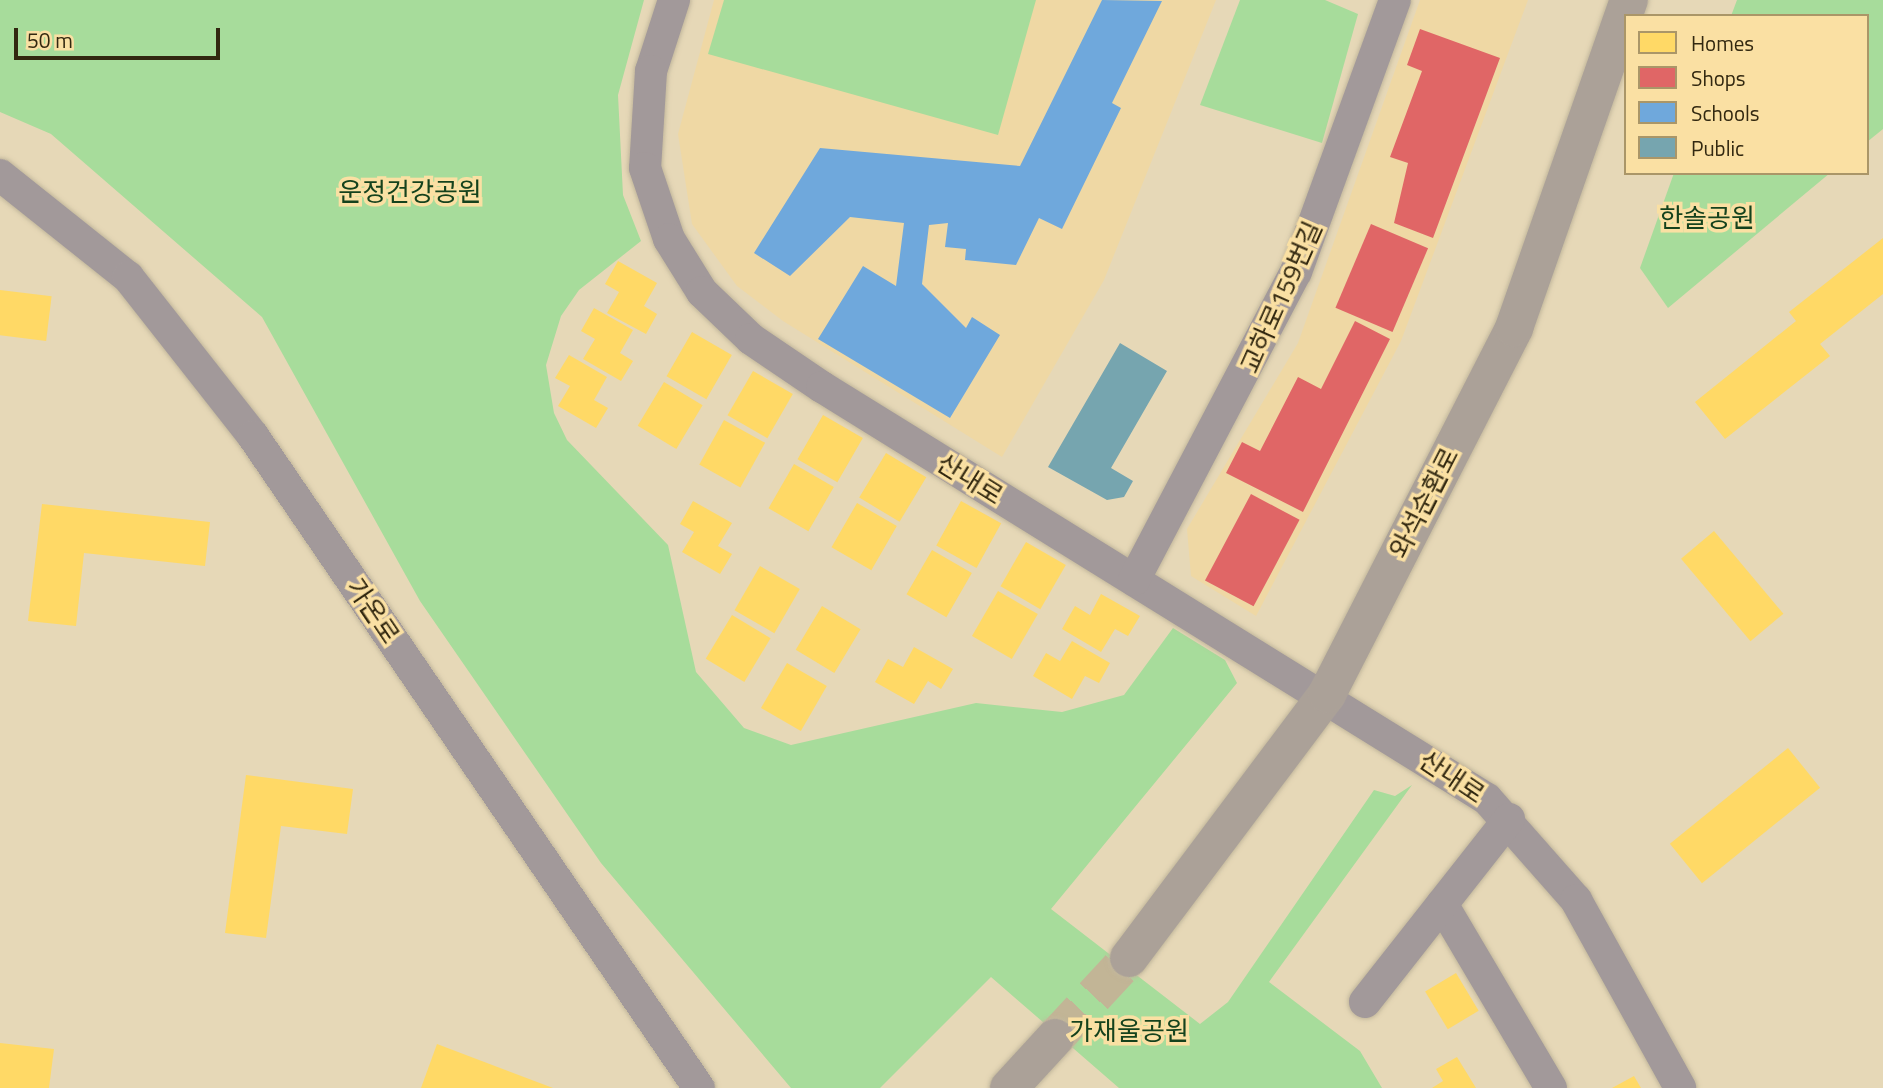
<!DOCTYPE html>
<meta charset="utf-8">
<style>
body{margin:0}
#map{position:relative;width:1883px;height:1088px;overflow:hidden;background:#e6d8b7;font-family:"Titillium Web","Noto Sans KR",sans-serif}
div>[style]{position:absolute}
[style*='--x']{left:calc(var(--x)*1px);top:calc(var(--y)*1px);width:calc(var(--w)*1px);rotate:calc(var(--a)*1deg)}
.built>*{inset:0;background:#efd8a4}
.green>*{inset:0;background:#a7dc9b}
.homes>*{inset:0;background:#ffd966;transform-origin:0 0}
.shops>*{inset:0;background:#e06666;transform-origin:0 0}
.schools>*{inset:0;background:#6fa8dc}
.public>*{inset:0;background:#76a5af}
.secondary-tunnel>*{height:38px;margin-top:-19px;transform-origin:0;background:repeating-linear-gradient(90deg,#c2b596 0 38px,transparent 0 57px)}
.roads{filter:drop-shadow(0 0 2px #c2b79c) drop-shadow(0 0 2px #c2b79c)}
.street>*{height:32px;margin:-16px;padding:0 16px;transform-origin:16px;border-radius:16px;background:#a2999a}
.secondary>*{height:38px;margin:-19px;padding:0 19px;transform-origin:19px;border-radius:19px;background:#aba198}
span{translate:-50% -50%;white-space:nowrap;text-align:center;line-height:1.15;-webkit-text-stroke:7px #fae0a3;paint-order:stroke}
.park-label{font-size:26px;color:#15421d}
.street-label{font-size:26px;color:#322810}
.legend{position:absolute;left:1624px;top:14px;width:245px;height:161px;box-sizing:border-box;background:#fae0a3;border:2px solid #aa9668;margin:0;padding:9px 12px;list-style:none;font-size:21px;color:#322810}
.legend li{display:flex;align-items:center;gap:14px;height:35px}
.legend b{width:35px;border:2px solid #aa9668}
.scale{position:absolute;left:14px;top:28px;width:206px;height:32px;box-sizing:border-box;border:4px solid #322810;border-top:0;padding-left:9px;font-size:21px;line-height:24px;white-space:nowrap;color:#322810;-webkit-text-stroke:5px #fae0a3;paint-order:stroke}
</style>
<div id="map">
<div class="built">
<i style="clip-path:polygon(714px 0,1216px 0,1104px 280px,1002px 457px,783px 321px,737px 286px,692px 224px,678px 134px)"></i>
<i style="clip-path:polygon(1420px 0,1528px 0,1401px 341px,1256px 616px,1191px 576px,1187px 529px,1298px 343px)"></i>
</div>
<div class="green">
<i style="clip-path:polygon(0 0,644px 0,618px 95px,623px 195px,641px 241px,579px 290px,561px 316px,546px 365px,554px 413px,567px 440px,668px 545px,696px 672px,744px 728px,791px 745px,976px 703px,1062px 712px,1124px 695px,1173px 628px,1225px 660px,1237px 683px,1051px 909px,1200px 1024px,1228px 1002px,1374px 790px,1395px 796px,1412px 785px,1269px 982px,1360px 1051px,1382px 1088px,1119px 1088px,991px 977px,880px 1088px,791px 1088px,601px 863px,420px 601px,262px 317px,51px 134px,0 112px)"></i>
<i style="clip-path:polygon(724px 0,1036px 0,998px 135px,708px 54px)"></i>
<i style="clip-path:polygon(1240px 0,1325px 0,1358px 14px,1322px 143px,1200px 105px)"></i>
<i style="clip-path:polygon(1737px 0,1883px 0,1883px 129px,1867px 142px,1867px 16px,1731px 16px)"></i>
<i style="clip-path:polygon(1674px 173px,1830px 173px,1668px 308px,1640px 268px)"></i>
</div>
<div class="homes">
<i style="clip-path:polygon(1883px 238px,1883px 294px,1820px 344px,1830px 356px,1725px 439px,1695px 402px,1796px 321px,1789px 312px)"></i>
<i style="clip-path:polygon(618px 261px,657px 283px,644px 306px,657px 314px,646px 334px,607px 313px,619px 292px,605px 284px)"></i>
<i style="left:0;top:290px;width:52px;height:45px;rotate:7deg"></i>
<i style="clip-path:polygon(594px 308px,633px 330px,620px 353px,633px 361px,621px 381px,583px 359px,595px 339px,581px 331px)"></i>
<i style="left:692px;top:332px;width:46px;height:51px;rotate:30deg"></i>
<i style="clip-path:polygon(569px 355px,607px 377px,594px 400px,608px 408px,596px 428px,558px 406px,570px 386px,555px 378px)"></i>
<i style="left:753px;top:371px;width:46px;height:51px;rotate:30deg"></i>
<i style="left:664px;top:382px;width:45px;height:51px;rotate:31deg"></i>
<i style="left:823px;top:415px;width:46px;height:51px;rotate:30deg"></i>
<i style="left:724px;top:420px;width:47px;height:51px;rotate:29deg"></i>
<i style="left:886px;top:453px;width:47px;height:52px;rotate:31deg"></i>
<i style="left:794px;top:464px;width:46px;height:51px;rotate:30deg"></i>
<i style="clip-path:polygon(693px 501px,732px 523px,718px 546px,732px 554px,720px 574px,682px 552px,694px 532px,680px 524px)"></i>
<i style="left:961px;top:501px;width:46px;height:51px;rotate:29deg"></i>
<i style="left:857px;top:503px;width:46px;height:51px;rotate:30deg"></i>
<i style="clip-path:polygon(42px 504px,210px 522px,205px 566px,84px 553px,76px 626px,28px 621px)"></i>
<i style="left:1714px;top:531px;width:108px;height:43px;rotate:50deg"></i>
<i style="left:1026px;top:542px;width:46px;height:51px;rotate:30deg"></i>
<i style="left:932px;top:550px;width:46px;height:51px;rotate:30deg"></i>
<i style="left:760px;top:566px;width:46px;height:51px;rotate:30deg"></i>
<i style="left:998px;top:591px;width:46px;height:52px;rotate:30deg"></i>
<i style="clip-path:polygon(1101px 594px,1140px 616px,1128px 636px,1115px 629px,1101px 652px,1062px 629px,1075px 606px,1090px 615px)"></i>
<i style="left:822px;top:606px;width:45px;height:51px;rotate:31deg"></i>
<i style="left:732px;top:615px;width:45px;height:51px;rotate:31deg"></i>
<i style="clip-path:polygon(1072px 641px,1110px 663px,1099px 683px,1085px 676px,1072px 699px,1033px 676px,1046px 653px,1060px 661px)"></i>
<i style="clip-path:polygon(914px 647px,953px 669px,941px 689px,928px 681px,914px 704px,875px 682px,888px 659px,903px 667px)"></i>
<i style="left:787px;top:663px;width:46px;height:52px;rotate:30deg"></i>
<i style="left:1788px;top:748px;width:51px;height:152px;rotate:51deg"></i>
<i style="clip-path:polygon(246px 775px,353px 789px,347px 834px,281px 826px,266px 938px,225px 933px)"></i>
<i style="left:1456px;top:973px;width:44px;height:36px;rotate:59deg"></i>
<i style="clip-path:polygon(0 1043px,54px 1049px,49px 1088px,0 1088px)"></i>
<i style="clip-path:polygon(437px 1044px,553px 1088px,421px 1088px)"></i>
<i style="clip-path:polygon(1457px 1057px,1476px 1088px,1432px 1088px,1443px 1081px,1436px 1069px)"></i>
<i style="clip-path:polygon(1634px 1076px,1641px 1088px,1612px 1088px)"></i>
</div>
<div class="shops">
<i style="clip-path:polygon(1420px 29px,1500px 58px,1433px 238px,1394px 223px,1408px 163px,1390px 157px,1422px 71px,1407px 65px)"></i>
<i style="left:1371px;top:224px;width:62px;height:91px;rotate:23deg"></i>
<i style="clip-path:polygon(1355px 321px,1390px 339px,1303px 512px,1226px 473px,1242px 442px,1260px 451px,1298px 377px,1321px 389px)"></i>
<i style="left:1251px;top:494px;width:55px;height:98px;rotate:28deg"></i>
</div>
<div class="schools">
<i style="clip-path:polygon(1102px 0,1162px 1px,1112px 103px,1121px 108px,1062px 229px,1039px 218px,1016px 265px,965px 260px,966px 249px,945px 247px,948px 223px,929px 225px,922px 284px,966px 328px,972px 317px,1000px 335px,950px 418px,818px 339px,863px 266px,896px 286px,904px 223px,850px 217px,790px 276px,754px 253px,820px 148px,1020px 166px)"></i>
</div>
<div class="public">
<i style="clip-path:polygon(1120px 343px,1167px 371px,1111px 468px,1133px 481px,1124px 497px,1107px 500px,1048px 467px)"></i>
</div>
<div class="secondary-tunnel">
<i style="--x:1055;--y:1038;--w:109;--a:-47.2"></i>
</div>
<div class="roads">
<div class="street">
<i style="--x:674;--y:0;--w:75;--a:107.9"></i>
<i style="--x:651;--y:71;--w:97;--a:93.5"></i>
<i style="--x:645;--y:168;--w:75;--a:71.3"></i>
<i style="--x:669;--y:239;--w:62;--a:58.1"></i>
<i style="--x:702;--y:292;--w:68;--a:43.8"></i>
<i style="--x:751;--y:339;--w:86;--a:34.1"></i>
<i style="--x:822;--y:387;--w:782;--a:31.78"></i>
<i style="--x:1487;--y:799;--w:135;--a:48.6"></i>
<i style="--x:1576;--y:900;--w:215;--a:61"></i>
<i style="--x:0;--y:175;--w:164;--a:38.6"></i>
<i style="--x:128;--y:277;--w:202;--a:51.8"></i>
<i style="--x:253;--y:436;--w:790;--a:55.63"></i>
<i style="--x:1134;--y:580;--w:348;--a:-62.3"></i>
<i style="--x:1296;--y:272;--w:289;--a:-70"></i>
<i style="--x:1442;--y:904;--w:214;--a:59.4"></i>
<i style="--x:1365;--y:1002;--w:233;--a:-51.8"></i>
</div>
<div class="secondary">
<i style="--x:1129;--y:958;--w:330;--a:-53.1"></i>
<i style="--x:1327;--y:694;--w:411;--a:-62.9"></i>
<i style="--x:1514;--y:328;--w:348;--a:-70.7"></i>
<i style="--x:1009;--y:1088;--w:68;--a:-47.4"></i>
</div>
</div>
<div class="park-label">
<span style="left:410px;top:192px">운정건강공원</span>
<span style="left:1707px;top:218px">한솔공원</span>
<span style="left:1129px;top:1031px">가재울공원</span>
</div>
<div class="street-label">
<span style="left:1281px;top:297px;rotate:-66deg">교하로159번길</span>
<span style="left:970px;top:479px;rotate:32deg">산내로</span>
<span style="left:1424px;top:503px;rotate:-63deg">와석순환로</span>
<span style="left:373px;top:611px;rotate:56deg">가온로</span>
<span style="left:1452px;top:777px;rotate:34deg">산내로</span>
</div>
<ul class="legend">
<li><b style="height:19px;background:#ffd966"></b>Homes</li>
<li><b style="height:19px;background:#e06666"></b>Shops</li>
<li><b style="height:19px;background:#6fa8dc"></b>Schools</li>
<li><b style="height:19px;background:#76a5af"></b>Public</li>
</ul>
<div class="scale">50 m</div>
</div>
